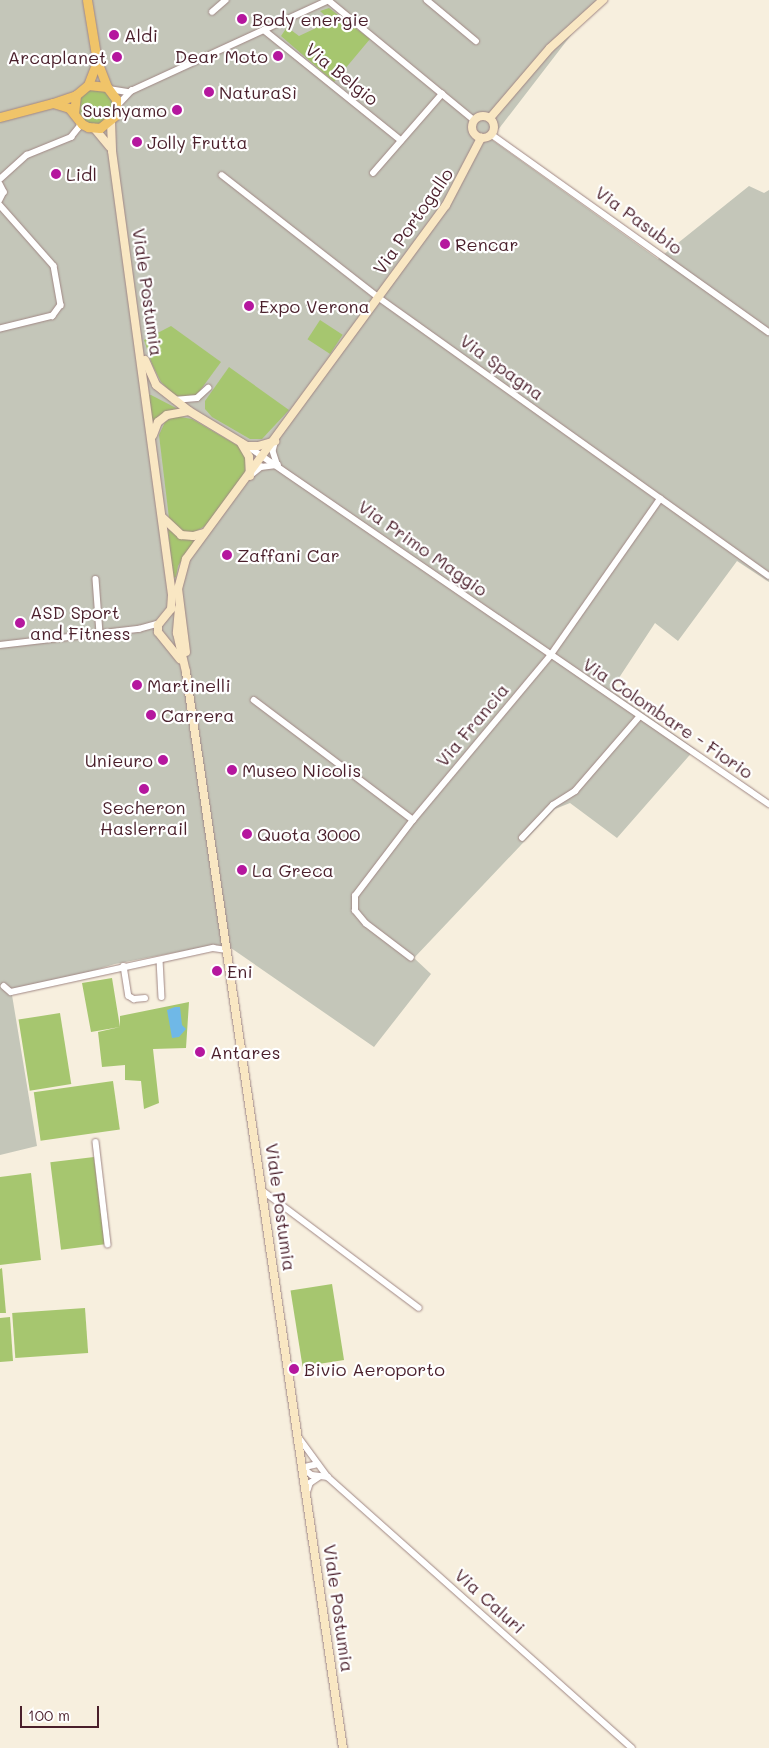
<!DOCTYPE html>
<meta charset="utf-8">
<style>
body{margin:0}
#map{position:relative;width:769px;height:1748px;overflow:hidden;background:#f7efde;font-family:Mali,sans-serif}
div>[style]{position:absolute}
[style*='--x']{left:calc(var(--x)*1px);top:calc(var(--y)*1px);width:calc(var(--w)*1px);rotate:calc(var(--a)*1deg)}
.industrial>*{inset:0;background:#c4c6b9}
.green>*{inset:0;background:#a6c66f;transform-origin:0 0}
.round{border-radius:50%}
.water>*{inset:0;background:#6fb8e7}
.roads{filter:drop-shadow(0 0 1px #a08784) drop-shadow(0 0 1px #a08784)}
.street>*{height:5.5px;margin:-2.75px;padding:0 2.75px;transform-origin:2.75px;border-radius:2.75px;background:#fff}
.secondary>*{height:8px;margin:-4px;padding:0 4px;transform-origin:4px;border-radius:4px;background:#f9e7c3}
.secondary>.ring{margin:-4px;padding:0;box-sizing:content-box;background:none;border:8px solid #f9e7c3;border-radius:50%}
.primary>*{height:9px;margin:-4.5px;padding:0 4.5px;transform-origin:4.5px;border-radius:4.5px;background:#f0c469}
.dots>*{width:14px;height:14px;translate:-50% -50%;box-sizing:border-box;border:2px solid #fff;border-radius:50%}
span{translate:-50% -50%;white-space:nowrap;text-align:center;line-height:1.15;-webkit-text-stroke:4.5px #fff;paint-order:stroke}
.poi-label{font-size:18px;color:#4a1f2b}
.left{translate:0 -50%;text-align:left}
.right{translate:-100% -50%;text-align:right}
.street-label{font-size:18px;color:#4a1f2b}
.scale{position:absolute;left:20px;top:1706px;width:79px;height:22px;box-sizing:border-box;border:2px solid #4a1f2b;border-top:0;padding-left:6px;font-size:15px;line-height:18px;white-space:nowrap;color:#4a1f2b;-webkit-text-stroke:4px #fff;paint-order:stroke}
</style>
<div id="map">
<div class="industrial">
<i style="clip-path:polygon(0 0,598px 0,491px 139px,658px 259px,749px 186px,764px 193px,769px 190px,769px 582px,737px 561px,678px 641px,655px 623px,611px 690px,695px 749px,617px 838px,570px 803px,555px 809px,414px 958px,431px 974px,374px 1047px,231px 948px,215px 945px,115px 964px,12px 995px,37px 1146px,0 1155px)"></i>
</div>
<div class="green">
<i style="clip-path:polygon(329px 8px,370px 39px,334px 82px,281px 36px,287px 27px,299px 36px,331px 21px,320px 11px)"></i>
<i class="round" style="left:77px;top:88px;width:36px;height:36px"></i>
<i style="left:320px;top:320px;width:27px;height:23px;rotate:33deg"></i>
<i style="clip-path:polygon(171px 326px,221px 362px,196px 396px,179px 397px,172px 393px,161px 382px,152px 364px,144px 340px)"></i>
<i style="clip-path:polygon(229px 367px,289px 410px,262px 439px,250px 439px,212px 417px,205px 409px,205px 401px)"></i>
<i style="clip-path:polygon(149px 395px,151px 395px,178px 409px,153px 425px)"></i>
<i style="clip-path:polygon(175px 416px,192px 419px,240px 447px,247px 458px,244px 477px,205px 526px,193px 533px,181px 532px,169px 518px,159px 435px,165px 422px)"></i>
<i style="clip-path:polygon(168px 529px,178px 536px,196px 538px,178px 566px,176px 577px,173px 578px)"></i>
<i style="clip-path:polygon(112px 978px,120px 1027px,120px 1016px,189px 1002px,186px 1048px,153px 1049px,159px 1103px,144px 1109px,141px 1081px,125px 1080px,125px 1065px,102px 1067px,98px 1032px,120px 1027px,91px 1032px,82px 983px)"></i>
<i style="left:60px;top:1013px;width:72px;height:42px;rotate:81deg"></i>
<i style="left:113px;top:1081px;width:49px;height:80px;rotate:82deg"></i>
<i style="left:94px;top:1157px;width:88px;height:44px;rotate:83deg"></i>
<i style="clip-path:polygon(31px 1173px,41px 1260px,0 1265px,0 1177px)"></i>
<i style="clip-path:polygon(2px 1268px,6px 1313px,0 1313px,0 1269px)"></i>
<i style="left:332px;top:1284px;width:77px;height:42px;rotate:81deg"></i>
<i style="left:85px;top:1308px;width:45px;height:73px;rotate:86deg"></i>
<i style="clip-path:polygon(10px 1317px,13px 1361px,0 1362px,0 1318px)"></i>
</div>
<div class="water">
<i style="clip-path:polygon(175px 1007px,180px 1007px,182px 1025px,186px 1029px,179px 1037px,172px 1038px,167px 1010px)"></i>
</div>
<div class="roads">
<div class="street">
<i style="--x:328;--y:0;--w:189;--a:39.4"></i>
<i style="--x:427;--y:0;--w:64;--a:39.9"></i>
<i style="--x:212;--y:12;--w:18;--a:-41"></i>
<i style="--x:264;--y:30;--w:176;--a:38.8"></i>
<i style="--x:109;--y:89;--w:20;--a:9"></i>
<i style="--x:117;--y:106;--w:21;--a:-47"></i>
<i style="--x:131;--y:91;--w:218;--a:-24.7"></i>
<i style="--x:491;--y:134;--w:341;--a:35.5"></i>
<i style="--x:373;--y:173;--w:105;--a:-48.9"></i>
<i style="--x:222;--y:175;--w:198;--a:38"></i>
<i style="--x:378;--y:297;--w:480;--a:35.5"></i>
<i style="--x:0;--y:179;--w:36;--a:-42"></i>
<i style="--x:27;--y:155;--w:48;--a:-22.2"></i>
<i style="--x:71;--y:137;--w:14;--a:-51"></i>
<i style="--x:80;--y:126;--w:5;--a:-101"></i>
<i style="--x:0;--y:184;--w:9;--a:63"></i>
<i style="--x:4;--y:192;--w:9;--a:117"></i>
<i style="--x:0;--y:205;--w:81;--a:48.5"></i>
<i style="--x:54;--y:266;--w:40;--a:80"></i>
<i style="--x:61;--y:305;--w:14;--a:126"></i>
<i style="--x:53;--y:316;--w:55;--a:166.2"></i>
<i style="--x:174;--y:400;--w:23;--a:-5"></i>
<i style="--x:197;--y:398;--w:15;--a:-42"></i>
<i style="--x:276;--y:440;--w:11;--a:105"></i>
<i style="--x:273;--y:451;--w:13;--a:72"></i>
<i style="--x:249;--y:447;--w:631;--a:34.47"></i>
<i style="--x:251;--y:475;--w:13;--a:-39"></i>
<i style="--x:261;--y:467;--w:17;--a:-7"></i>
<i style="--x:96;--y:579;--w:54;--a:85.8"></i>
<i style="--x:0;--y:645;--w:140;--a:-6.6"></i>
<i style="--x:139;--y:629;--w:22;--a:-16"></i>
<i style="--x:254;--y:700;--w:199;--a:37"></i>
<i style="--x:522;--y:838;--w:45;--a:-46.8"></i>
<i style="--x:553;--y:805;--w:26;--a:-32"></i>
<i style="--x:575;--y:791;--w:98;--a:-49.1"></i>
<i style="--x:411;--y:958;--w:56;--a:-142.9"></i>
<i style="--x:366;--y:924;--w:17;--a:-130"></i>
<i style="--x:355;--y:911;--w:15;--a:-90"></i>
<i style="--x:355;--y:896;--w:96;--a:-52.7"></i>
<i style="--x:413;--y:820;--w:214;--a:-50.1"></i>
<i style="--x:550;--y:656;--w:192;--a:-55"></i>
<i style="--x:160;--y:960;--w:37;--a:87"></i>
<i style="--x:124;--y:966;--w:30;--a:81"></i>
<i style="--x:129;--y:996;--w:6;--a:31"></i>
<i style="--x:134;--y:999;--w:11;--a:-5"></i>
<i style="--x:4;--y:986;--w:9;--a:41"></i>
<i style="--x:11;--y:992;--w:207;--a:-12.3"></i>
<i style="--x:213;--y:948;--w:14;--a:8"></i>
<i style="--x:96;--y:1142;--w:103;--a:83.3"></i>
<i style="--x:262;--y:1190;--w:196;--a:36.9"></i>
<i style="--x:298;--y:1436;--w:51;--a:53.8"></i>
<i style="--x:328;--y:1477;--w:407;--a:41.7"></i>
<i style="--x:316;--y:1465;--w:13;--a:167"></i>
<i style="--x:303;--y:1468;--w:11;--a:38"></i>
<i style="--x:312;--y:1475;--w:16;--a:7"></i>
<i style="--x:307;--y:1492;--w:9;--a:-72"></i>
<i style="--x:310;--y:1483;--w:11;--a:-34"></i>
</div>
<div class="secondary">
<i class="ring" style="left:472px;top:116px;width:14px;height:14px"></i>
<i style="--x:490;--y:118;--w:92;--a:-49.4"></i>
<i style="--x:550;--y:48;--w:72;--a:-42.2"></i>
<i style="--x:111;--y:121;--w:30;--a:88"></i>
<i style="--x:112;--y:151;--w:448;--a:82.3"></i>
<i style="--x:172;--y:595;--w:14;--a:94"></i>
<i style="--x:171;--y:609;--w:21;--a:129"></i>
<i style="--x:158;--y:625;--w:7;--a:90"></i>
<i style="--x:158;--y:632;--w:35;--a:51"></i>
<i style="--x:94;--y:128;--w:25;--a:50"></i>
<i style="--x:145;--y:360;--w:27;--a:66"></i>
<i style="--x:156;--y:385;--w:42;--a:38.2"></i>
<i style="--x:189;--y:411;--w:68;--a:31.1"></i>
<i style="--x:247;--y:446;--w:11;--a:0"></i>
<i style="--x:258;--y:446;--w:18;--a:-16"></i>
<i style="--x:153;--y:435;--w:14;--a:-69"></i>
<i style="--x:158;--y:422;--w:11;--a:-38"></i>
<i style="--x:167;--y:415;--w:22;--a:-10"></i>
<i style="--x:241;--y:443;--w:16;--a:60"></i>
<i style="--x:249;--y:457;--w:19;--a:87"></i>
<i style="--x:163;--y:518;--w:25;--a:43"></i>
<i style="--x:181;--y:535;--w:12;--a:5"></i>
<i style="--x:193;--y:536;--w:11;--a:-15"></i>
<i style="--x:179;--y:608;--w:25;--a:95"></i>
<i style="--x:177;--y:633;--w:40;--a:77"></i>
<i style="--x:186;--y:672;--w:1087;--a:81.7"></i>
<i style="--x:186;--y:652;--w:64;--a:-97.2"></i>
<i style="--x:178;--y:589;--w:31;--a:-75"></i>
<i style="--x:186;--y:559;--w:439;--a:-53.7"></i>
<i style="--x:446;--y:205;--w:76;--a:-62.4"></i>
</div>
<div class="primary">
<i style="--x:87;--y:0;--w:62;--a:80.7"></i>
<i style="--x:97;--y:61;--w:28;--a:69"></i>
<i style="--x:88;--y:85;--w:25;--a:-69"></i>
<i style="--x:53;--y:103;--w:24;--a:-19"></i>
<i style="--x:0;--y:117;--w:55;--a:-14.8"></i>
<i style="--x:53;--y:103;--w:17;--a:17"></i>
<i style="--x:69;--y:108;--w:21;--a:51"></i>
<i style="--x:82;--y:124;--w:7;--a:27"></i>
<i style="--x:88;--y:127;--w:12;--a:5"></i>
<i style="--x:100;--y:128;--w:21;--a:-39"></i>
<i style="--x:116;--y:115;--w:16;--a:-90"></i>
<i style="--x:116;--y:99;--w:15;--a:-127"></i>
<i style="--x:107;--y:87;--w:19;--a:-174"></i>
<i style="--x:88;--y:85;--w:16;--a:140"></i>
<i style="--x:76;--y:95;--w:18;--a:96"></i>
</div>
</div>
<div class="dots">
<i style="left:242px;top:19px;background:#b5179e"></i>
<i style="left:114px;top:35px;background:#b5179e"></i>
<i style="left:278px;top:56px;background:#b5179e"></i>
<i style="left:117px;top:57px;background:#b5179e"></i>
<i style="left:209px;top:92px;background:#b5179e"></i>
<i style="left:177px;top:110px;background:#b5179e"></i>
<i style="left:137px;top:142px;background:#b5179e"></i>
<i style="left:56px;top:174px;background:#b5179e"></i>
<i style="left:445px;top:244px;background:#b5179e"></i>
<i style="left:249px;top:306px;background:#b5179e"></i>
<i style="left:227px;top:555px;background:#b5179e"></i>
<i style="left:20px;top:623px;background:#b5179e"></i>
<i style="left:137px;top:685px;background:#b5179e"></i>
<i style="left:151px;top:715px;background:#b5179e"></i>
<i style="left:163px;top:760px;background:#b5179e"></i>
<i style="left:232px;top:770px;background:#b5179e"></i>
<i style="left:144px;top:789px;background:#b5179e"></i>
<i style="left:247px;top:834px;background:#b5179e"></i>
<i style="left:242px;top:870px;background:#b5179e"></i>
<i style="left:217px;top:971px;background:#b5179e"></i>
<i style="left:200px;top:1052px;background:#b5179e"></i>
<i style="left:294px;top:1369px;background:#b5179e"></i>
</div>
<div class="poi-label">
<span class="left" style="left:252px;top:19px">Body energie</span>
<span class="left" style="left:124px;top:35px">Aldi</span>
<span class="right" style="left:268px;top:56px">Dear Moto</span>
<span class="right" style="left:107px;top:57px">Arcaplanet</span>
<span class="left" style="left:219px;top:92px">NaturaSì</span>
<span class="right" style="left:167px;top:110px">Sushyamo</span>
<span class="left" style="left:147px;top:142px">Jolly Frutta</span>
<span class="left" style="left:66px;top:174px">Lidl</span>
<span class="left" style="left:455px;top:244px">Rencar</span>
<span class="left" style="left:259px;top:306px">Expo Verona</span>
<span class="left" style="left:237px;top:555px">Zaffani Car</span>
<span class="left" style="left:30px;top:623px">ASD Sport<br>and Fitness</span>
<span class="left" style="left:147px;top:685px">Martinelli</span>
<span class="left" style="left:161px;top:715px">Carrera</span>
<span class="right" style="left:153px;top:760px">Unieuro</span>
<span class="left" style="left:242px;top:770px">Museo Nicolis</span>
<span style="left:144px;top:818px">Secheron<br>Haslerrail</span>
<span class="left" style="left:257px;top:834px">Quota 3000</span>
<span class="left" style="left:252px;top:870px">La Greca</span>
<span class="left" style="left:227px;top:971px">Eni</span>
<span class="left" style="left:210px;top:1052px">Antares</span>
<span class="left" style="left:304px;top:1369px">Bivio Aeroporto</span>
</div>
<div class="street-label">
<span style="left:342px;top:74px;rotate:39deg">Via Belgio</span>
<span style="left:639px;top:220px;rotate:36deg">Via Pasubio</span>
<span style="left:413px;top:221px;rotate:-55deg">Via Portogallo</span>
<span style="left:148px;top:292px;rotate:82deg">Viale Postumia</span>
<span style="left:502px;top:367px;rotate:36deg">Via Spagna</span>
<span style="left:423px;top:548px;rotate:35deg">Via Primo Maggio</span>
<span style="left:668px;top:718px;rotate:34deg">Via Colombare - Fiorio</span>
<span style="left:472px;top:725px;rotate:-50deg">Via Francia</span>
<span style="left:281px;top:1207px;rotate:82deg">Viale Postumia</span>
<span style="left:490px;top:1601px;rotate:42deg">Via Caluri</span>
<span style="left:339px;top:1608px;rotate:82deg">Viale Postumia</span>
</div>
<div class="scale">100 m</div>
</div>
